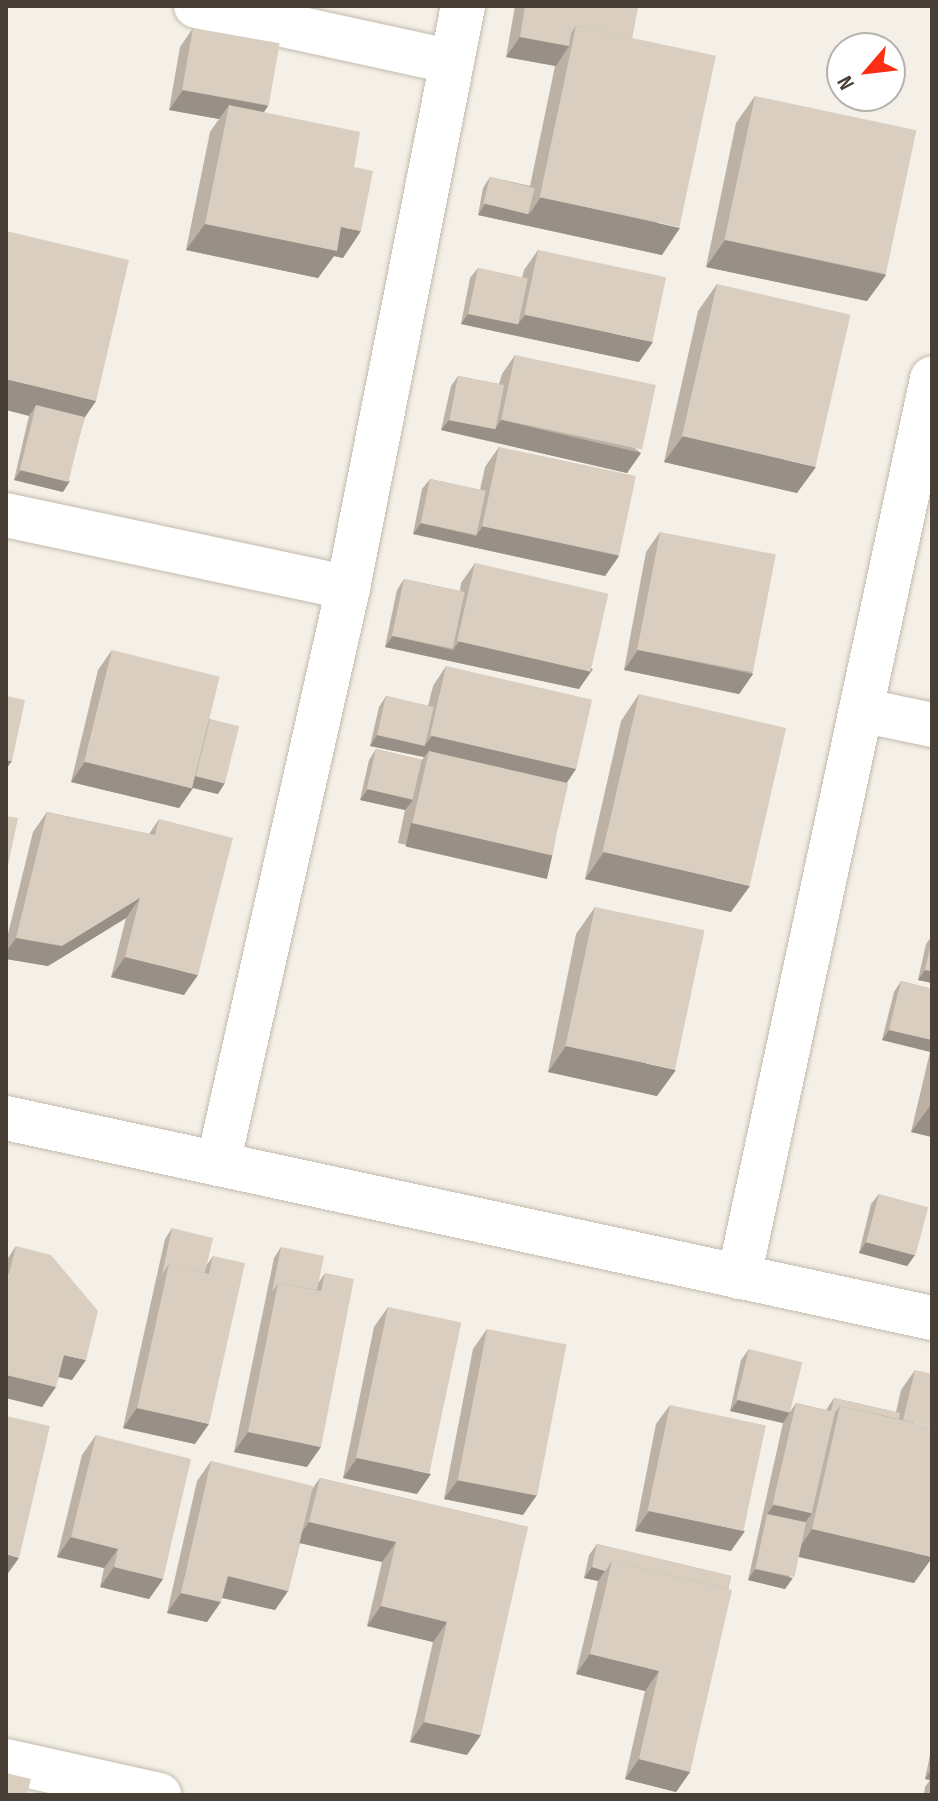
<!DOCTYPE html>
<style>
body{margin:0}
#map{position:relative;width:938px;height:1801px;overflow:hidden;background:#f4f0e7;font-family:"Sofia Sans Condensed",sans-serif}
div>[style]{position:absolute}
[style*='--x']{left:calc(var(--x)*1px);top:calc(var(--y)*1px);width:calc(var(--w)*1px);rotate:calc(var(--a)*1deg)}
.roads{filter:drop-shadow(0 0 2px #c3baac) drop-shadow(0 0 2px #c3baac)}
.minor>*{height:44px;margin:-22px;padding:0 22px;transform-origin:22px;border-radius:22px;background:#fff}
.wall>*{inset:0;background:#bbb1a4}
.shaded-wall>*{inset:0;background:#989086;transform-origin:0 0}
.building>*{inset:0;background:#d9cebf;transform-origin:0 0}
span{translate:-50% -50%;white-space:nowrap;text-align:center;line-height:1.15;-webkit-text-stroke:7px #fff;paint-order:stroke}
.frame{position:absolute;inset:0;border:8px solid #484036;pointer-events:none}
.north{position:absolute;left:826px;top:32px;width:80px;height:80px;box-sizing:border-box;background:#fff;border:2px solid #b6b3af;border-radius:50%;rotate:242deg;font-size:22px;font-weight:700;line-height:32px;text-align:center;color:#484036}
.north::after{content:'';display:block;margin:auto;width:28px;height:36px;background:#ff2d14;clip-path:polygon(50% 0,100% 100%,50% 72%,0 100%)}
</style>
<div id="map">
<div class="roads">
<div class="minor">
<i style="--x:196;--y:6;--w:262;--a:12.3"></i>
<i style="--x:6;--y:515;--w:350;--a:12"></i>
<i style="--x:861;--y:710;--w:73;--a:11.9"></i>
<i style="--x:6;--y:1118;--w:947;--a:12.19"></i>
<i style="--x:218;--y:1164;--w:590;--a:-77.28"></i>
<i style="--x:348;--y:588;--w:593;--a:-78.82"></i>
<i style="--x:739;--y:1277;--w:919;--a:-77.87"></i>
<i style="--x:6;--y:1761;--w:157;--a:12.5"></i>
</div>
</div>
<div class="wall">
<i style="clip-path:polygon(515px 6px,638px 6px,632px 38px,662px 255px,478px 215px,483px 188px,490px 177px,530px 186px,555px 66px,506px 57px)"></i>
<i style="clip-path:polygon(193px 28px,268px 106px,264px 112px,354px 167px,343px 258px,334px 256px,318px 278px,186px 250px,210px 132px,219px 119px,169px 110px,180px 47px)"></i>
<i style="clip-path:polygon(755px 96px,886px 275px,867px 301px,706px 267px,736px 123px)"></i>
<i style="clip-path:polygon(6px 231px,96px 401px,85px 417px,63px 492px,14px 480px,29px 416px)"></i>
<i style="clip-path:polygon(538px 250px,639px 362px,461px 324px,470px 278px,478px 268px,522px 278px,524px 270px)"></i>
<i style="clip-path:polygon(717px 284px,797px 493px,664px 462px,698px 311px)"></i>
<i style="clip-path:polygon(515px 355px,641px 453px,627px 473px,441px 430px,451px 386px,458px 376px,499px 384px,502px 374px)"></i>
<i style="clip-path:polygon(499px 447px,619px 556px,605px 576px,413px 534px,422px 489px,430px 479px,480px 490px,485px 467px)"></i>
<i style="clip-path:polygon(660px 532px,753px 674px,739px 694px,624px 670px,646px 552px)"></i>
<i style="clip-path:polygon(475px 563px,579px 689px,385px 647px,397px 590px,404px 579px,460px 591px,461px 583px)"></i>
<i style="clip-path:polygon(112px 650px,210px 719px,218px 794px,193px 788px,179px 808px,71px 782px,98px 670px)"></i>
<i style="clip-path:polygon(446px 666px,576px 769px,566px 784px,552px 856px,538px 876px,398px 843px,405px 810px,360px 800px,369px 760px,376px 749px,422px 760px,424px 757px,370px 746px,379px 707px,386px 696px,428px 706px,433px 686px)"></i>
<i style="clip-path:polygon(639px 694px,731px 912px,585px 879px,621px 721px)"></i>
<i style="clip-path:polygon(47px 812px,149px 834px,159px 819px,184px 995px,111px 977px,126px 918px,48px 966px,6px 959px,6px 942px,33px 832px)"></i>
<i style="clip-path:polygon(595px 907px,657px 1096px,548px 1072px,576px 934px)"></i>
<i style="clip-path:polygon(932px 936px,932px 983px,918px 980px,926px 944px)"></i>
<i style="clip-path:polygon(901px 981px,932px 989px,932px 1137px,911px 1132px,930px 1052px,882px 1040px,894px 992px)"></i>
<i style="clip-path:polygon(879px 1194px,915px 1255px,907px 1266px,859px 1253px,871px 1204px)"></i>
<i style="clip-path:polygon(172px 1228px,206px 1266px,213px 1256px,195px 1444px,123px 1428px,165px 1239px)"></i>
<i style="clip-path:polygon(16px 1246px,72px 1380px,59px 1377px,42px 1407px,6px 1398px,6px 1261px)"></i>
<i style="clip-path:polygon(281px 1247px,319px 1282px,325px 1273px,307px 1467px,234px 1452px,274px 1258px)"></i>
<i style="clip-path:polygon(388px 1307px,417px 1494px,343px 1478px,374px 1327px)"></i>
<i style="clip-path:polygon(487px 1329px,523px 1515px,444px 1499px,473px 1349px)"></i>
<i style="clip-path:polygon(749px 1349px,790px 1412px,796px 1403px,826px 1410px,834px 1398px,896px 1412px,901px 1390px,915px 1370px,914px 1583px,798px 1556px,785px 1589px,748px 1580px,783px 1423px,730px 1411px,741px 1360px)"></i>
<i style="clip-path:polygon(670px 1405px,731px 1551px,635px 1531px,656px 1424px)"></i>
<i style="clip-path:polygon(96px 1435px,163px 1579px,149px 1599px,100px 1587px,104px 1568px,57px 1557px,82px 1455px)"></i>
<i style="clip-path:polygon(211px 1461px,312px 1489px,320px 1478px,528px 1527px,467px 1755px,410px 1742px,433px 1642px,367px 1626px,382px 1562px,300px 1543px,288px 1591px,275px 1610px,222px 1598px,207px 1622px,167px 1613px,197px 1481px)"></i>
<i style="clip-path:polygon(597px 1544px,731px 1576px,690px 1772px,676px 1792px,625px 1779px,645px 1691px,576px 1674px,598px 1581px,584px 1578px,589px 1555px)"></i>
<i style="clip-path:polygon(932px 1745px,932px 1795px,924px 1795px,925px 1787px,930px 1780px,925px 1779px)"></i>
</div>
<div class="shaded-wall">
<i style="clip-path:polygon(520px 37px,569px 46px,556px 66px,506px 57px)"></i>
<i style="clip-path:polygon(183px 90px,268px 106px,254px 126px,229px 105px,219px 119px,169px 110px)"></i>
<i style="clip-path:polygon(541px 197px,680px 228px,662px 255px,478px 215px,485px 204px,530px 213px)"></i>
<i style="clip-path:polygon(205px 224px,341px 227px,361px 231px,343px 258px,334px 256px,318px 278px,186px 250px)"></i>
<i style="clip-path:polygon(725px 240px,886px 275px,867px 301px,706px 267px)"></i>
<i style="clip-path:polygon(468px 314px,518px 324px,525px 315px,653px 342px,639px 362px,461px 324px)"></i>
<i style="clip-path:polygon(6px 379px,96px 401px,78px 427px,36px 405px,29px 416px,6px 410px)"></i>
<i style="clip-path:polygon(449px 420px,495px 429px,501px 420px,641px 453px,627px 473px,441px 430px)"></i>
<i style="clip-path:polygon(683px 436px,816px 467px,797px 493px,664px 462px)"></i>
<i style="clip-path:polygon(21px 470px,70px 481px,63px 492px,14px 480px)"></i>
<i style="clip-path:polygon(421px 523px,476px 536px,483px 526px,619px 556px,605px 576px,413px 534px)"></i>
<i style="clip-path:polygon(393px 636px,453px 650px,459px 641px,593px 669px,579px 689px,385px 647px)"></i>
<i style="clip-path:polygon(638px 650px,753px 674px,739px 694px,624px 670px)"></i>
<i style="clip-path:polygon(377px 735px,425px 745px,432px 736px,576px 769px,563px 788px,429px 751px,424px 757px,370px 746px)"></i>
<i style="clip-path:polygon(6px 760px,12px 761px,6px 769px)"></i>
<i style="clip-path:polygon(85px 762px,193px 788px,179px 808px,71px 782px)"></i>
<i style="clip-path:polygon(193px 775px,225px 783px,218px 794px,185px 786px)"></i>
<i style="clip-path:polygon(368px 789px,413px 800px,405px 810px,360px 800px)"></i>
<i style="left:411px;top:823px;width:145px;height:24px;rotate:13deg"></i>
<i style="clip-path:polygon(604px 852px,750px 886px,731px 912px,585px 879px)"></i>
<i style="clip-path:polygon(140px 898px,126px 918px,48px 966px,6px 959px,6px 952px,16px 938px)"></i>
<i style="clip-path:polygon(125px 957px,198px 975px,184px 995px,111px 977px)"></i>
<i style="clip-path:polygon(925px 970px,932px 971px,932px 983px,918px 980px)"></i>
<i style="clip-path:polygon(889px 1030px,932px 1040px,932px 1051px,931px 1052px,882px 1040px)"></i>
<i style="clip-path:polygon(566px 1046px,676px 1070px,657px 1096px,548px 1072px)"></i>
<i style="clip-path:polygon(930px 1106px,932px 1106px,932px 1137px,911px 1132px)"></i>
<i style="clip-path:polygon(866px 1242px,915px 1255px,907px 1266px,859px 1253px)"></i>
<i style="clip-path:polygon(64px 1355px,86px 1360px,72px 1380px,50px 1375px)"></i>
<i style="clip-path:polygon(6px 1375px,56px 1387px,42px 1407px,6px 1398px)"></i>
<i style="clip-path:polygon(738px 1400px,790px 1412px,783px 1423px,730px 1411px)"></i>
<i style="clip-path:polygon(137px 1408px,209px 1424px,195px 1444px,123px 1428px)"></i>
<i style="clip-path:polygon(248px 1432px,321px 1447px,307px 1467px,234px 1452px)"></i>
<i style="clip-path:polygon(357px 1458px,431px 1474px,417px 1494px,343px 1478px)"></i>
<i style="clip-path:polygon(458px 1480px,537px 1495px,523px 1515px,444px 1499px)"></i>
<i style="clip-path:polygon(774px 1505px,812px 1513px,798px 1533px,767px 1514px)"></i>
<i style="clip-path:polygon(649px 1511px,745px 1531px,731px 1551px,635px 1531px)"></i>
<i style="clip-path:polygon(309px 1522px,396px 1542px,382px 1562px,295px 1542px)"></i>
<i style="clip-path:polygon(812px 1529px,932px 1557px,932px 1558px,914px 1583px,794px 1556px)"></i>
<i style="clip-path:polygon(71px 1537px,118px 1549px,104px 1568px,57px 1557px)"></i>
<i style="clip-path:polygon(6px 1554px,19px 1558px,6px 1576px)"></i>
<i style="clip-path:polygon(114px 1567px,163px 1579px,149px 1599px,100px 1587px)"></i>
<i style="clip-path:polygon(592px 1567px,605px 1571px,598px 1581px,584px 1578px)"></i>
<i style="clip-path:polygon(755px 1569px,793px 1578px,785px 1589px,748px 1580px)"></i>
<i style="clip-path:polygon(228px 1576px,288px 1591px,275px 1610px,214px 1596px)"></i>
<i style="clip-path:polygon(181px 1593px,221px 1602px,207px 1622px,167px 1613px)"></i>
<i style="clip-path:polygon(381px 1606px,447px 1622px,433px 1642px,367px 1626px)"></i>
<i style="clip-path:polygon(590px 1654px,659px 1671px,645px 1691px,576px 1674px)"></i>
<i style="clip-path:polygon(424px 1722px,481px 1735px,467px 1755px,410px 1742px)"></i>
<i style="clip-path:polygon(639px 1759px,690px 1772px,676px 1792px,625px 1779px)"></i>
<i style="clip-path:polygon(932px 1768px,932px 1777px,930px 1780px,925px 1779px)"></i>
</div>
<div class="building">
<i style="clip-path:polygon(525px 6px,638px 6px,632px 38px,576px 26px,571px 33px,569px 46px,520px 37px)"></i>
<i style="left:576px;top:26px;width:143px;height:175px;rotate:12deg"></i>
<i style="left:193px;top:28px;width:88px;height:63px;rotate:10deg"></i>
<i style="left:755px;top:96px;width:165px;height:147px;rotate:12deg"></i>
<i style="clip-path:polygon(229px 105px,360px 132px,354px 167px,373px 171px,361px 231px,341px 227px,337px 251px,205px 224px)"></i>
<i style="left:490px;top:177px;width:46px;height:27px;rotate:14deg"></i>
<i style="clip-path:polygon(6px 231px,129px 260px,96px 401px,6px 379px)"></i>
<i style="left:538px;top:250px;width:131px;height:66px;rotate:12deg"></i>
<i style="left:478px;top:268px;width:51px;height:47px;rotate:12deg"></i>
<i style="left:717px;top:284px;width:137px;height:156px;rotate:13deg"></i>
<i style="left:515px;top:355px;width:144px;height:66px;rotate:12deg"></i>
<i style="left:458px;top:376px;width:47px;height:45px;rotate:11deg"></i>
<i style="left:36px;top:405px;width:50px;height:67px;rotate:14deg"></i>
<i style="left:499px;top:447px;width:140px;height:81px;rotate:12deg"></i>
<i style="left:430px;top:479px;width:57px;height:45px;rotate:12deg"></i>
<i style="left:660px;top:532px;width:118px;height:120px;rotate:11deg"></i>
<i style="left:475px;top:563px;width:137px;height:80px;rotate:13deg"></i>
<i style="left:404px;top:579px;width:62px;height:58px;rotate:12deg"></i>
<i style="left:112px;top:650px;width:111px;height:115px;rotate:14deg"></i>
<i style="left:446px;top:666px;width:150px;height:71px;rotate:13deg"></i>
<i style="left:639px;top:694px;width:151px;height:162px;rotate:13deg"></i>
<i style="clip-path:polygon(6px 696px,25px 700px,12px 761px,6px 760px)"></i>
<i style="left:386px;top:696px;width:49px;height:40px;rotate:13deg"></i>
<i style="left:210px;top:719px;width:30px;height:59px;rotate:14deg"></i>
<i style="left:376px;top:749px;width:47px;height:41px;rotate:13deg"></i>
<i style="left:429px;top:751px;width:143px;height:74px;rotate:13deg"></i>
<i style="clip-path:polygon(47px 812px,155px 835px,159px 819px,233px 838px,198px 975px,125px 957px,140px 898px,62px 946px,16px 938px)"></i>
<i style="clip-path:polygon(6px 816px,18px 818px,6px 875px)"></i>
<i style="left:595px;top:907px;width:112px;height:142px;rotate:12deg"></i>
<i style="clip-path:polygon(932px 940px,932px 971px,925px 970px)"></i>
<i style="clip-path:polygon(901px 981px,932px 989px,932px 1040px,889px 1030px)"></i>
<i style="left:879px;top:1194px;width:51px;height:50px;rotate:15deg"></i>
<i style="clip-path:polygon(172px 1228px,213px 1238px,205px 1273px,169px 1264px,162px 1274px)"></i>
<i style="clip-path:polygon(16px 1246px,51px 1255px,98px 1311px,86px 1360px,64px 1355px,56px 1387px,6px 1375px,6px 1273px,9px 1274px)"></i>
<i style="clip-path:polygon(281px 1247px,324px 1256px,317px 1290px,278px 1283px,272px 1292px)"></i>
<i style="clip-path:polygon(213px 1256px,245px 1263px,209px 1424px,137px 1408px,169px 1264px,209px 1274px)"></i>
<i style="clip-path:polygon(325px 1273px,354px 1279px,321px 1447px,248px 1432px,278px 1283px,321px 1291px)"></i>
<i style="left:388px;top:1307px;width:75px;height:154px;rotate:12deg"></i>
<i style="left:487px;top:1329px;width:81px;height:154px;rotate:11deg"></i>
<i style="left:749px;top:1349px;width:55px;height:52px;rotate:14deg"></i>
<i style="clip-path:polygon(915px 1370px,932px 1374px,932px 1427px,903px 1420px)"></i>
<i style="clip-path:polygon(834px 1398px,900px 1413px,899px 1419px,840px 1406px,835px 1412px,831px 1411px)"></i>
<i style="left:796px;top:1403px;width:40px;height:104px;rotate:13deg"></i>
<i style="left:670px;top:1405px;width:98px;height:108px;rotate:12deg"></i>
<i style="clip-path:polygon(840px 1406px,932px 1427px,932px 1557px,812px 1529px)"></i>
<i style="clip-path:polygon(6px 1416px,50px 1426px,19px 1558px,6px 1554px)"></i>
<i style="clip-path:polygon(96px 1435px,191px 1459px,163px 1579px,114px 1567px,118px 1549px,71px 1537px)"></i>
<i style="clip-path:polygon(211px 1461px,313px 1486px,288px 1591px,228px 1576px,221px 1602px,181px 1593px)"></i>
<i style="clip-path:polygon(320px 1478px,528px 1527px,481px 1735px,424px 1722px,447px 1622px,381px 1606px,396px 1542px,309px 1522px)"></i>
<i style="left:767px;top:1514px;width:40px;height:56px;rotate:12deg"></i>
<i style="clip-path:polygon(597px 1544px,731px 1576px,728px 1589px,612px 1561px,605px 1571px,592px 1567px)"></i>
<i style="clip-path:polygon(612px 1561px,732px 1590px,690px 1772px,639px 1759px,659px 1671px,590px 1654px)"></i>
<i style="clip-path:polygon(6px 1773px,31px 1779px,27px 1795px,6px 1795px)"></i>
<i style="clip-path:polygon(932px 1780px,932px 1795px,929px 1795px)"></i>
</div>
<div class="frame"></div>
<div class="north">N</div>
</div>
